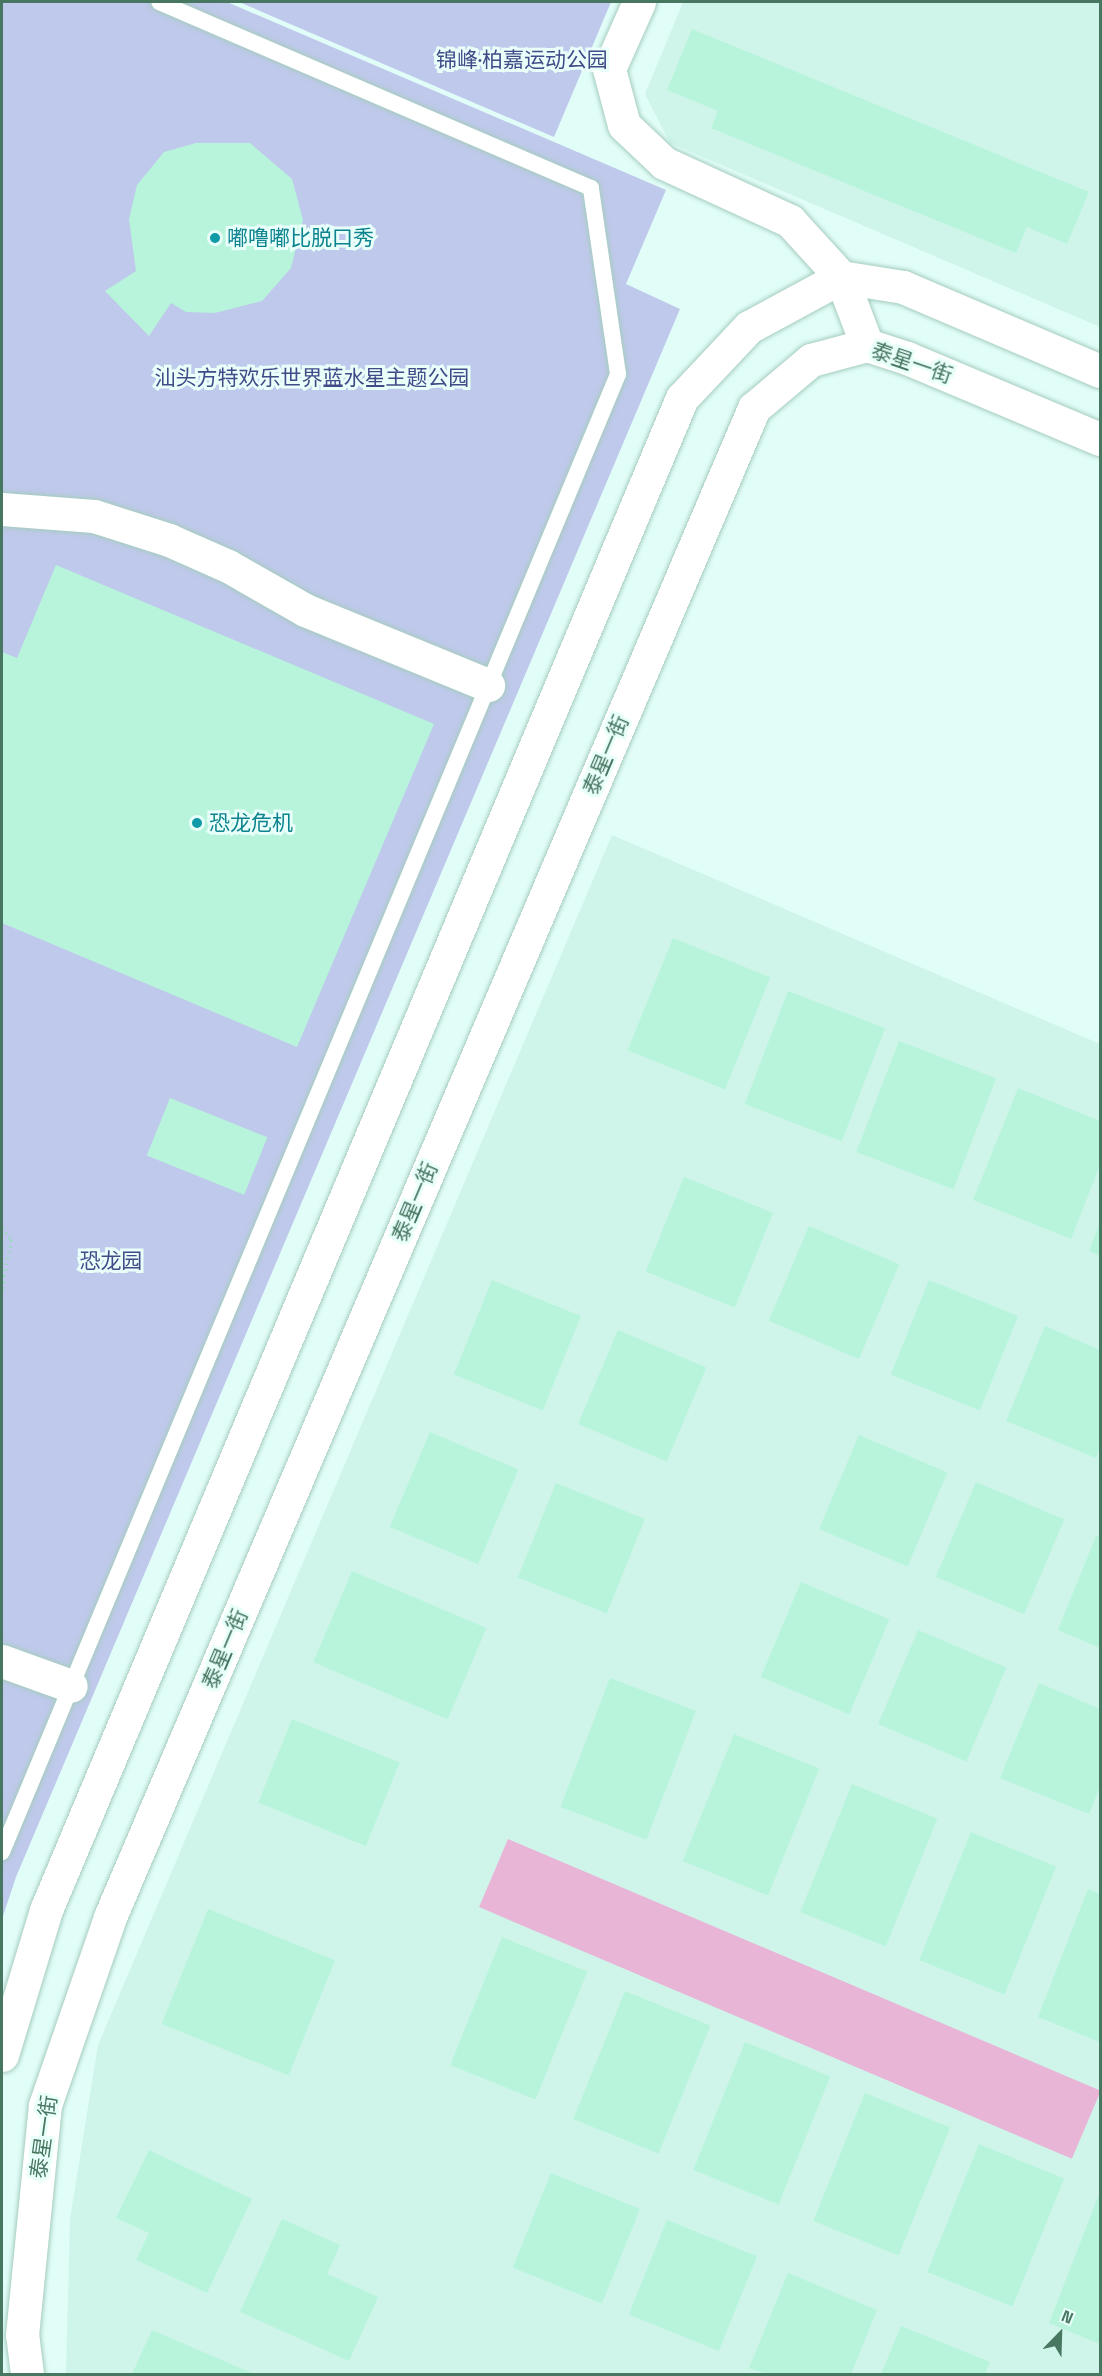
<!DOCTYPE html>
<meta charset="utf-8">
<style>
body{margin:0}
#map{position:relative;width:1102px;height:2376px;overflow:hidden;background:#e1fdf8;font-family:"Space Grotesk","Noto Sans SC",sans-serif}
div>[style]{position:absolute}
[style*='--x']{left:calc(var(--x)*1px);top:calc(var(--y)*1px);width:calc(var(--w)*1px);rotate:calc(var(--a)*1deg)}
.residential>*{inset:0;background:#cff5eb}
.green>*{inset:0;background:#bfc9eb}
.water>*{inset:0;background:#e8b5d6;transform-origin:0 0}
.building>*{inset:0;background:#b7f4db;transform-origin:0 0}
.path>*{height:4px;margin-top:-2px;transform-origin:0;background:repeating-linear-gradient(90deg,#9bd9bf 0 1.5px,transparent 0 6px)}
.roads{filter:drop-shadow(0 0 2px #a5ccbe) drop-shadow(0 0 2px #a5ccbe)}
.lane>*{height:16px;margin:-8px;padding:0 8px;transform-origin:8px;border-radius:8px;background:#fff}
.street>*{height:33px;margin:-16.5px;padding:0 16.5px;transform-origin:16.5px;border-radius:16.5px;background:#fff}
.secondary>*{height:33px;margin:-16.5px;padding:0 16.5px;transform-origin:16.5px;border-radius:16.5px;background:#fff}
.dots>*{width:16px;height:16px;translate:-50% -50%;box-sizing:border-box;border:3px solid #e8fffa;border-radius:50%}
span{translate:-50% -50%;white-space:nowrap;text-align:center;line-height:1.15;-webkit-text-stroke:6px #e8fffa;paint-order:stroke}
.park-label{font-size:21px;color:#434a88}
.culture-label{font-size:21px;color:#0d838f}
.left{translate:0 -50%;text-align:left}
.street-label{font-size:21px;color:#477661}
.frame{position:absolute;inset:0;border:3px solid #477661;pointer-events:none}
.north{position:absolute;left:1030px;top:2304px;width:60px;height:60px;-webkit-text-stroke:4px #e8fffa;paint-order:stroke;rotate:23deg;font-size:16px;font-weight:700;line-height:24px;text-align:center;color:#477661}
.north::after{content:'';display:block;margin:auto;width:21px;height:27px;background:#477661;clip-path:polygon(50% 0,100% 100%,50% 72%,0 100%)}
</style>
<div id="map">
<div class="residential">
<i style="clip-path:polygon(683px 2px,1100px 2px,1100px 327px,670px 143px,645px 94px)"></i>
<i style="clip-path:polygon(612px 835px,1100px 1044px,1100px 2374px,66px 2374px,70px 2219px,98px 2045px)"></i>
</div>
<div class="green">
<i style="clip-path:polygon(2px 2px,227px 2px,666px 190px,626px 284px,680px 309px,16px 1877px,2px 1919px)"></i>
<i style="clip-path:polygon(239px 2px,611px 2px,554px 137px)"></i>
</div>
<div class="water">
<i style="left:508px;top:1839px;width:644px;height:74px;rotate:23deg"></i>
</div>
<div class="building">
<i style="clip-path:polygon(692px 29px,1089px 192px,1067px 244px,1027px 227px,1016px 253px,711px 128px,718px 111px,667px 90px)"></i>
<i style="clip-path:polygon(196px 143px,250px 143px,292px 179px,303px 220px,291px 268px,262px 301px,215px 313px,186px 312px,171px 303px,149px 336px,105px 291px,136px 271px,129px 219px,137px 185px,164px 152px)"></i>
<i style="clip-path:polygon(56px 565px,434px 724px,297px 1047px,2px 923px,2px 652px,17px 658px)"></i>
<i style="left:673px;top:938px;width:105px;height:121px;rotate:22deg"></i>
<i style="left:788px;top:991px;width:104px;height:121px;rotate:21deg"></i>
<i style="left:899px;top:1041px;width:104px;height:119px;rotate:21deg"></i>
<i style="clip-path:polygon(1018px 1088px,1100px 1121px,1100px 1165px,1071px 1239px,973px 1200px)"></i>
<i style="left:170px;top:1098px;width:105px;height:62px;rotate:22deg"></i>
<i style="left:684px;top:1177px;width:96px;height:102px;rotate:22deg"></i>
<i style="clip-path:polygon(1100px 1222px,1100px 1256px,1089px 1251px)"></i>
<i style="left:809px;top:1226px;width:98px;height:103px;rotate:23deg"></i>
<i style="left:492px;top:1280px;width:96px;height:102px;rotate:22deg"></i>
<i style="left:929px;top:1280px;width:96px;height:102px;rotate:22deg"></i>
<i style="clip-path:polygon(1045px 1326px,1100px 1350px,1100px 1447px,1096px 1458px,1006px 1421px)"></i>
<i style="left:618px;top:1330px;width:96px;height:102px;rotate:23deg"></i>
<i style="left:430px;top:1432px;width:96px;height:103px;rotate:23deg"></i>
<i style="left:859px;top:1435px;width:96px;height:102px;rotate:23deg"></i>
<i style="left:976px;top:1482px;width:96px;height:103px;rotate:23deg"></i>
<i style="left:556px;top:1483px;width:96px;height:102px;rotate:22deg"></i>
<i style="clip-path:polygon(1096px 1536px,1100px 1537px,1100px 1648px,1058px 1630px)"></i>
<i style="left:352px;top:1571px;width:146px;height:99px;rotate:23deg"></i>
<i style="left:801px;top:1582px;width:96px;height:103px;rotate:23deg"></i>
<i style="left:918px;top:1630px;width:96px;height:102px;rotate:23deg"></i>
<i style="left:610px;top:1678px;width:92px;height:138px;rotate:21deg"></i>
<i style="clip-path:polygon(1039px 1683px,1100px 1709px,1100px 1786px,1089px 1814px,1000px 1778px)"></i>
<i style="left:292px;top:1719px;width:116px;height:90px;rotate:22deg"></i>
<i style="left:734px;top:1734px;width:92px;height:137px;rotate:22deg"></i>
<i style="left:852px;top:1784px;width:92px;height:138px;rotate:22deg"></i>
<i style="left:971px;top:1832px;width:92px;height:138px;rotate:22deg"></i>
<i style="clip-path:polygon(1088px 1889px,1100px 1894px,1100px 2042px,1038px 2017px)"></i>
<i style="left:208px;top:1909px;width:137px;height:124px;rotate:22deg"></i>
<i style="left:502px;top:1937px;width:92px;height:138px;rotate:22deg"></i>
<i style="left:625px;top:1991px;width:92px;height:138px;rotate:22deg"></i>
<i style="left:745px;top:2042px;width:92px;height:138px;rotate:22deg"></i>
<i style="left:865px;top:2093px;width:92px;height:138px;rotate:22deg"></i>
<i style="left:979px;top:2144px;width:92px;height:138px;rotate:22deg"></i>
<i style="clip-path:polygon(149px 2150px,252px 2199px,207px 2293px,136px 2260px,149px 2233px,116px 2218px)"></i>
<i style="left:551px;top:2173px;width:96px;height:102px;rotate:22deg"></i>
<i style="clip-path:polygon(1100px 2192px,1100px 2344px,1049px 2323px)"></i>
<i style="clip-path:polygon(282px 2219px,340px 2245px,327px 2274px,378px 2297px,349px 2361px,240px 2312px)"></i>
<i style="left:667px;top:2220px;width:97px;height:102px;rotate:22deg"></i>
<i style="clip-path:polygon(788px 2273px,877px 2310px,851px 2374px,766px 2374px,749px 2368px)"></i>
<i style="clip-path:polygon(901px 2326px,990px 2362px,985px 2374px,881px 2374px)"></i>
<i style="clip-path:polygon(152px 2330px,254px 2374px,132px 2374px)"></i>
</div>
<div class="path">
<i style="--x:2;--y:1228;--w:15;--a:53"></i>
<i style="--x:11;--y:1240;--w:54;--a:99.6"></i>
</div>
<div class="roads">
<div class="lane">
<i style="--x:2;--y:1852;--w:1601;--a:-67.37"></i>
<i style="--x:618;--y:374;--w:188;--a:-98.3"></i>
<i style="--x:591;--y:188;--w:470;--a:-156.7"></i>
</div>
<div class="street">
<i style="--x:639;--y:2;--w:73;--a:114.1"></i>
<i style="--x:609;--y:69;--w:58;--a:75"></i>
<i style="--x:624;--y:125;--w:55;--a:43.5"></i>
<i style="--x:664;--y:163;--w:139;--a:24.7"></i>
<i style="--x:790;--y:221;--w:76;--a:47.7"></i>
<i style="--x:841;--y:277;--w:73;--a:69.1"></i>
<i style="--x:2;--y:509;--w:92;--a:4.4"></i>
<i style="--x:94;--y:516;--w:79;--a:17.7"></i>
<i style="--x:169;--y:540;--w:64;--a:23.8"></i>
<i style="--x:228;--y:566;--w:89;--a:29.7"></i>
<i style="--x:305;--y:610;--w:198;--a:22.3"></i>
<i style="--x:2;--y:1661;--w:73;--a:19.9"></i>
</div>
<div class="secondary">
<i style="--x:2;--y:2055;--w:152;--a:-73.1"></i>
<i style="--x:46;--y:1910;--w:1640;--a:-67.19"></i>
<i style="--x:682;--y:398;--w:98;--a:-46.7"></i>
<i style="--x:749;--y:327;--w:105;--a:-28.5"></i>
<i style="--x:841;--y:277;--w:63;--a:9.2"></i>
<i style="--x:903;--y:287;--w:214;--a:23.1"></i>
<i style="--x:27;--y:2374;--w:39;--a:-97"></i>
<i style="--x:22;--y:2335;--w:231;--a:-84.3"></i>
<i style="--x:45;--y:2105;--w:199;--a:-70.9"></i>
<i style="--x:110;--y:1917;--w:1641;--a:-66.89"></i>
<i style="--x:754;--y:408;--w:75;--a:-40.1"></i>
<i style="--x:811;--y:360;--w:58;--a:-15"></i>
<i style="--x:867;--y:345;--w:42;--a:18"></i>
<i style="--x:907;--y:358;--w:209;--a:22.8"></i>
</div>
</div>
<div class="dots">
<i style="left:215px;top:238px;background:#0f9aa8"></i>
<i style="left:197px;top:823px;background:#0f9aa8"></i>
</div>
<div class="park-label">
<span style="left:522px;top:60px">锦峰·柏嘉运动公园</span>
<span style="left:312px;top:378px">汕头方特欢乐世界蓝水星主题公园</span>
<span style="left:111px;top:1261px">恐龙园</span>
</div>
<div class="culture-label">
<span class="left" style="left:227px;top:238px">嘟噜嘟比脱口秀</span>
<span class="left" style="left:209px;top:823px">恐龙危机</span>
</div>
<div class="street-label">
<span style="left:912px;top:363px;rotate:19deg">泰星一街</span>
<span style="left:606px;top:755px;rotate:-67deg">泰星一街</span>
<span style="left:415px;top:1202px;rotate:-67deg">泰星一街</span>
<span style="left:225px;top:1649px;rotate:-67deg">泰星一街</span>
<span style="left:44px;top:2137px;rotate:-82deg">泰星一街</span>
</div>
<div class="frame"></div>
<div class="north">N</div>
</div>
